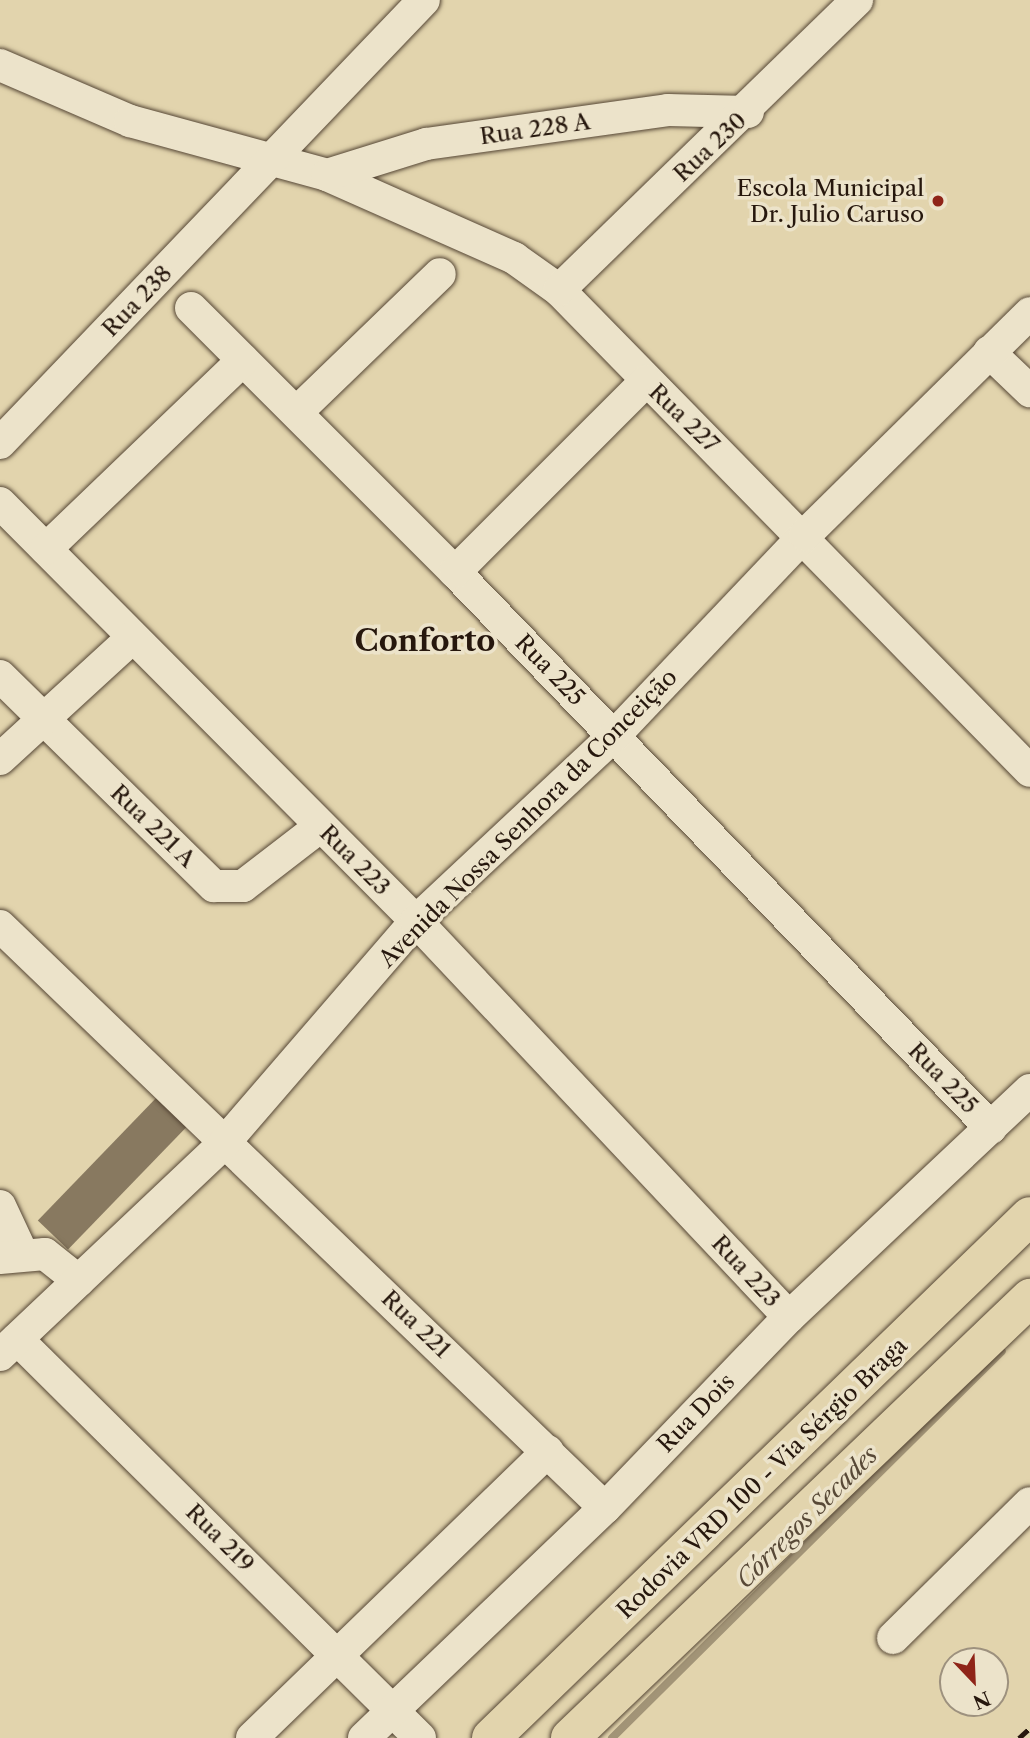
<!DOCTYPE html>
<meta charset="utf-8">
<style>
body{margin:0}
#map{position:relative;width:1030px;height:1738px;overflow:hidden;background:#e2d4ad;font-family:"Libre Caslon Text",serif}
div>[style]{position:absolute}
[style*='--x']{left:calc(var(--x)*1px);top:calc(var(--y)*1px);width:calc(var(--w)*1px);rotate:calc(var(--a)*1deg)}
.stream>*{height:8px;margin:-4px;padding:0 4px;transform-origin:4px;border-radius:4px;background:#a29477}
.building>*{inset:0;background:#887960;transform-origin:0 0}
.roads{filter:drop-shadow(0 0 2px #554635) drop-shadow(0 0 2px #554635)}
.minor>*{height:32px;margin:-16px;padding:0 16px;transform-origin:16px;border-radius:16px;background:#ece3ca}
.major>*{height:38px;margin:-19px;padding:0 19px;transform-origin:19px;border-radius:19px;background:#e2d4ad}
.rail>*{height:5px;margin-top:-2.5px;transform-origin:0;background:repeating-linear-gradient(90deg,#26170d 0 12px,transparent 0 24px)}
.dots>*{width:19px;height:19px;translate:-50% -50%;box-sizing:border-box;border:4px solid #ece3ca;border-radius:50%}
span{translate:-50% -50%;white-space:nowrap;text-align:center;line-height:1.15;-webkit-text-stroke:7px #ece3ca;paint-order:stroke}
.street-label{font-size:23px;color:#26170d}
.poi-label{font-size:23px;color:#26170d}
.right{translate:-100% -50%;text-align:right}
.water-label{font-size:24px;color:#584937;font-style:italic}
.district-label{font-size:30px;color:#26170d;font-weight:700}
.north{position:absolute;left:939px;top:1647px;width:70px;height:70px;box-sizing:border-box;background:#ece3ca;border:2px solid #9d917e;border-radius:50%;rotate:157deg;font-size:19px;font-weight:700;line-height:28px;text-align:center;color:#26170d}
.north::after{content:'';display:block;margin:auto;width:24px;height:32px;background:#8f2418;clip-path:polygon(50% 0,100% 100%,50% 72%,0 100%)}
</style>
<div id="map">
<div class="stream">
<i style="--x:612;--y:1738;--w:549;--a:-44.78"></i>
</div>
<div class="building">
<i style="left:158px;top:1096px;width:42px;height:173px;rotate:44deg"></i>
</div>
<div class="roads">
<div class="minor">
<i style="--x:0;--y:65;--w:142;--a:23.3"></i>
<i style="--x:130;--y:121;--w:204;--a:15.3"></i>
<i style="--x:327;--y:175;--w:205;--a:23.9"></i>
<i style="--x:514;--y:258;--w:55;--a:35.4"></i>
<i style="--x:559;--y:290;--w:673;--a:45.6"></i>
<i style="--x:327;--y:175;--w:104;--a:-17.4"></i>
<i style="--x:426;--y:144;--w:244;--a:-8"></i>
<i style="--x:668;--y:110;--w:80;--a:1.4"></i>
<i style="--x:559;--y:290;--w:416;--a:-44.2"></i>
<i style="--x:191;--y:308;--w:373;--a:45"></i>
<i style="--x:455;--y:572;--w:772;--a:46.05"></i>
<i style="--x:989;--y:352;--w:57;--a:43.6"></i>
<i style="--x:298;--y:411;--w:197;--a:-44"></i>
<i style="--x:0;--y:443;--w:613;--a:-46.26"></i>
<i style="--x:0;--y:503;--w:590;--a:45.14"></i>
<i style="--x:416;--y:921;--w:544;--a:46.71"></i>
<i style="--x:46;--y:549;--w:273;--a:-43.8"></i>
<i style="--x:455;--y:572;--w:270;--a:-45"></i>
<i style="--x:0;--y:676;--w:300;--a:44.5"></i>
<i style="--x:214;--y:886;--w:29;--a:0"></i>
<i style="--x:243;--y:886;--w:98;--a:-37.6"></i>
<i style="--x:0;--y:759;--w:179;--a:-42.5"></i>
<i style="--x:0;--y:926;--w:839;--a:43.89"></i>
<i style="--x:0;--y:1206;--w:50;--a:65"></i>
<i style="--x:0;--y:1258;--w:45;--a:-5.1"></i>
<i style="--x:45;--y:1254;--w:43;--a:38.5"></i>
<i style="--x:17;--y:1339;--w:567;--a:44.71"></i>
<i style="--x:0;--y:1355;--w:310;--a:-43.4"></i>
<i style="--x:225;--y:1142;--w:292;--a:-49.2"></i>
<i style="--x:416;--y:921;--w:271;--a:-43.1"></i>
<i style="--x:614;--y:736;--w:277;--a:-46.5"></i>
<i style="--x:805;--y:535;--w:316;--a:-44.6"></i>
<i style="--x:893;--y:1638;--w:192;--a:-44.6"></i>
<i style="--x:252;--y:1738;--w:412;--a:-44.1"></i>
<i style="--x:364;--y:1738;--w:333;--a:-43.7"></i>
<i style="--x:605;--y:1508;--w:265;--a:-46.1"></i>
<i style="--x:789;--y:1317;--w:331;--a:-43.3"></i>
</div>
<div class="major">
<i style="--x:491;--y:1738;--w:750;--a:-44.08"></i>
<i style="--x:570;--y:1738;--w:637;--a:-43.73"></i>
</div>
</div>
<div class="rail">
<i style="--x:1019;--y:1738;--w:15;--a:-42"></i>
</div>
<div class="dots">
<i style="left:938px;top:201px;background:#8f2418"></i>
</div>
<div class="street-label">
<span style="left:535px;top:129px;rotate:-8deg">Rua 228 A</span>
<span style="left:710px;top:147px;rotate:-43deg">Rua 230</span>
<span style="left:137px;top:301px;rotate:-46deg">Rua 238</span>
<span style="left:684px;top:418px;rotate:44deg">Rua 227</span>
<span style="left:550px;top:670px;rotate:46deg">Rua 225</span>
<span style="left:528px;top:818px;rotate:-45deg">Avenida Nossa Senhora da Conceição</span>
<span style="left:153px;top:826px;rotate:44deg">Rua 221 A</span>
<span style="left:355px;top:860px;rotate:45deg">Rua 223</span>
<span style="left:943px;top:1078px;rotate:46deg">Rua 225</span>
<span style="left:746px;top:1271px;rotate:47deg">Rua 223</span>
<span style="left:416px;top:1324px;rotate:44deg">Rua 221</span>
<span style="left:696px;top:1413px;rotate:-46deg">Rua Dois</span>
<span style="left:762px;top:1478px;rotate:-44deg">Rodovia VRD 100 - Via Sérgio Braga</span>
<span style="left:220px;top:1538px;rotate:45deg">Rua 219</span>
</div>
<div class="poi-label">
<span class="right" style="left:924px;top:201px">Escola Municipal<br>Dr. Julio Caruso</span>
</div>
<div class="water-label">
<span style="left:807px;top:1517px;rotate:-45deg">Córregos Secades</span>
</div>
<div class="district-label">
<span style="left:425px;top:641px">Conforto</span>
</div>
<div class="north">N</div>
</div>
